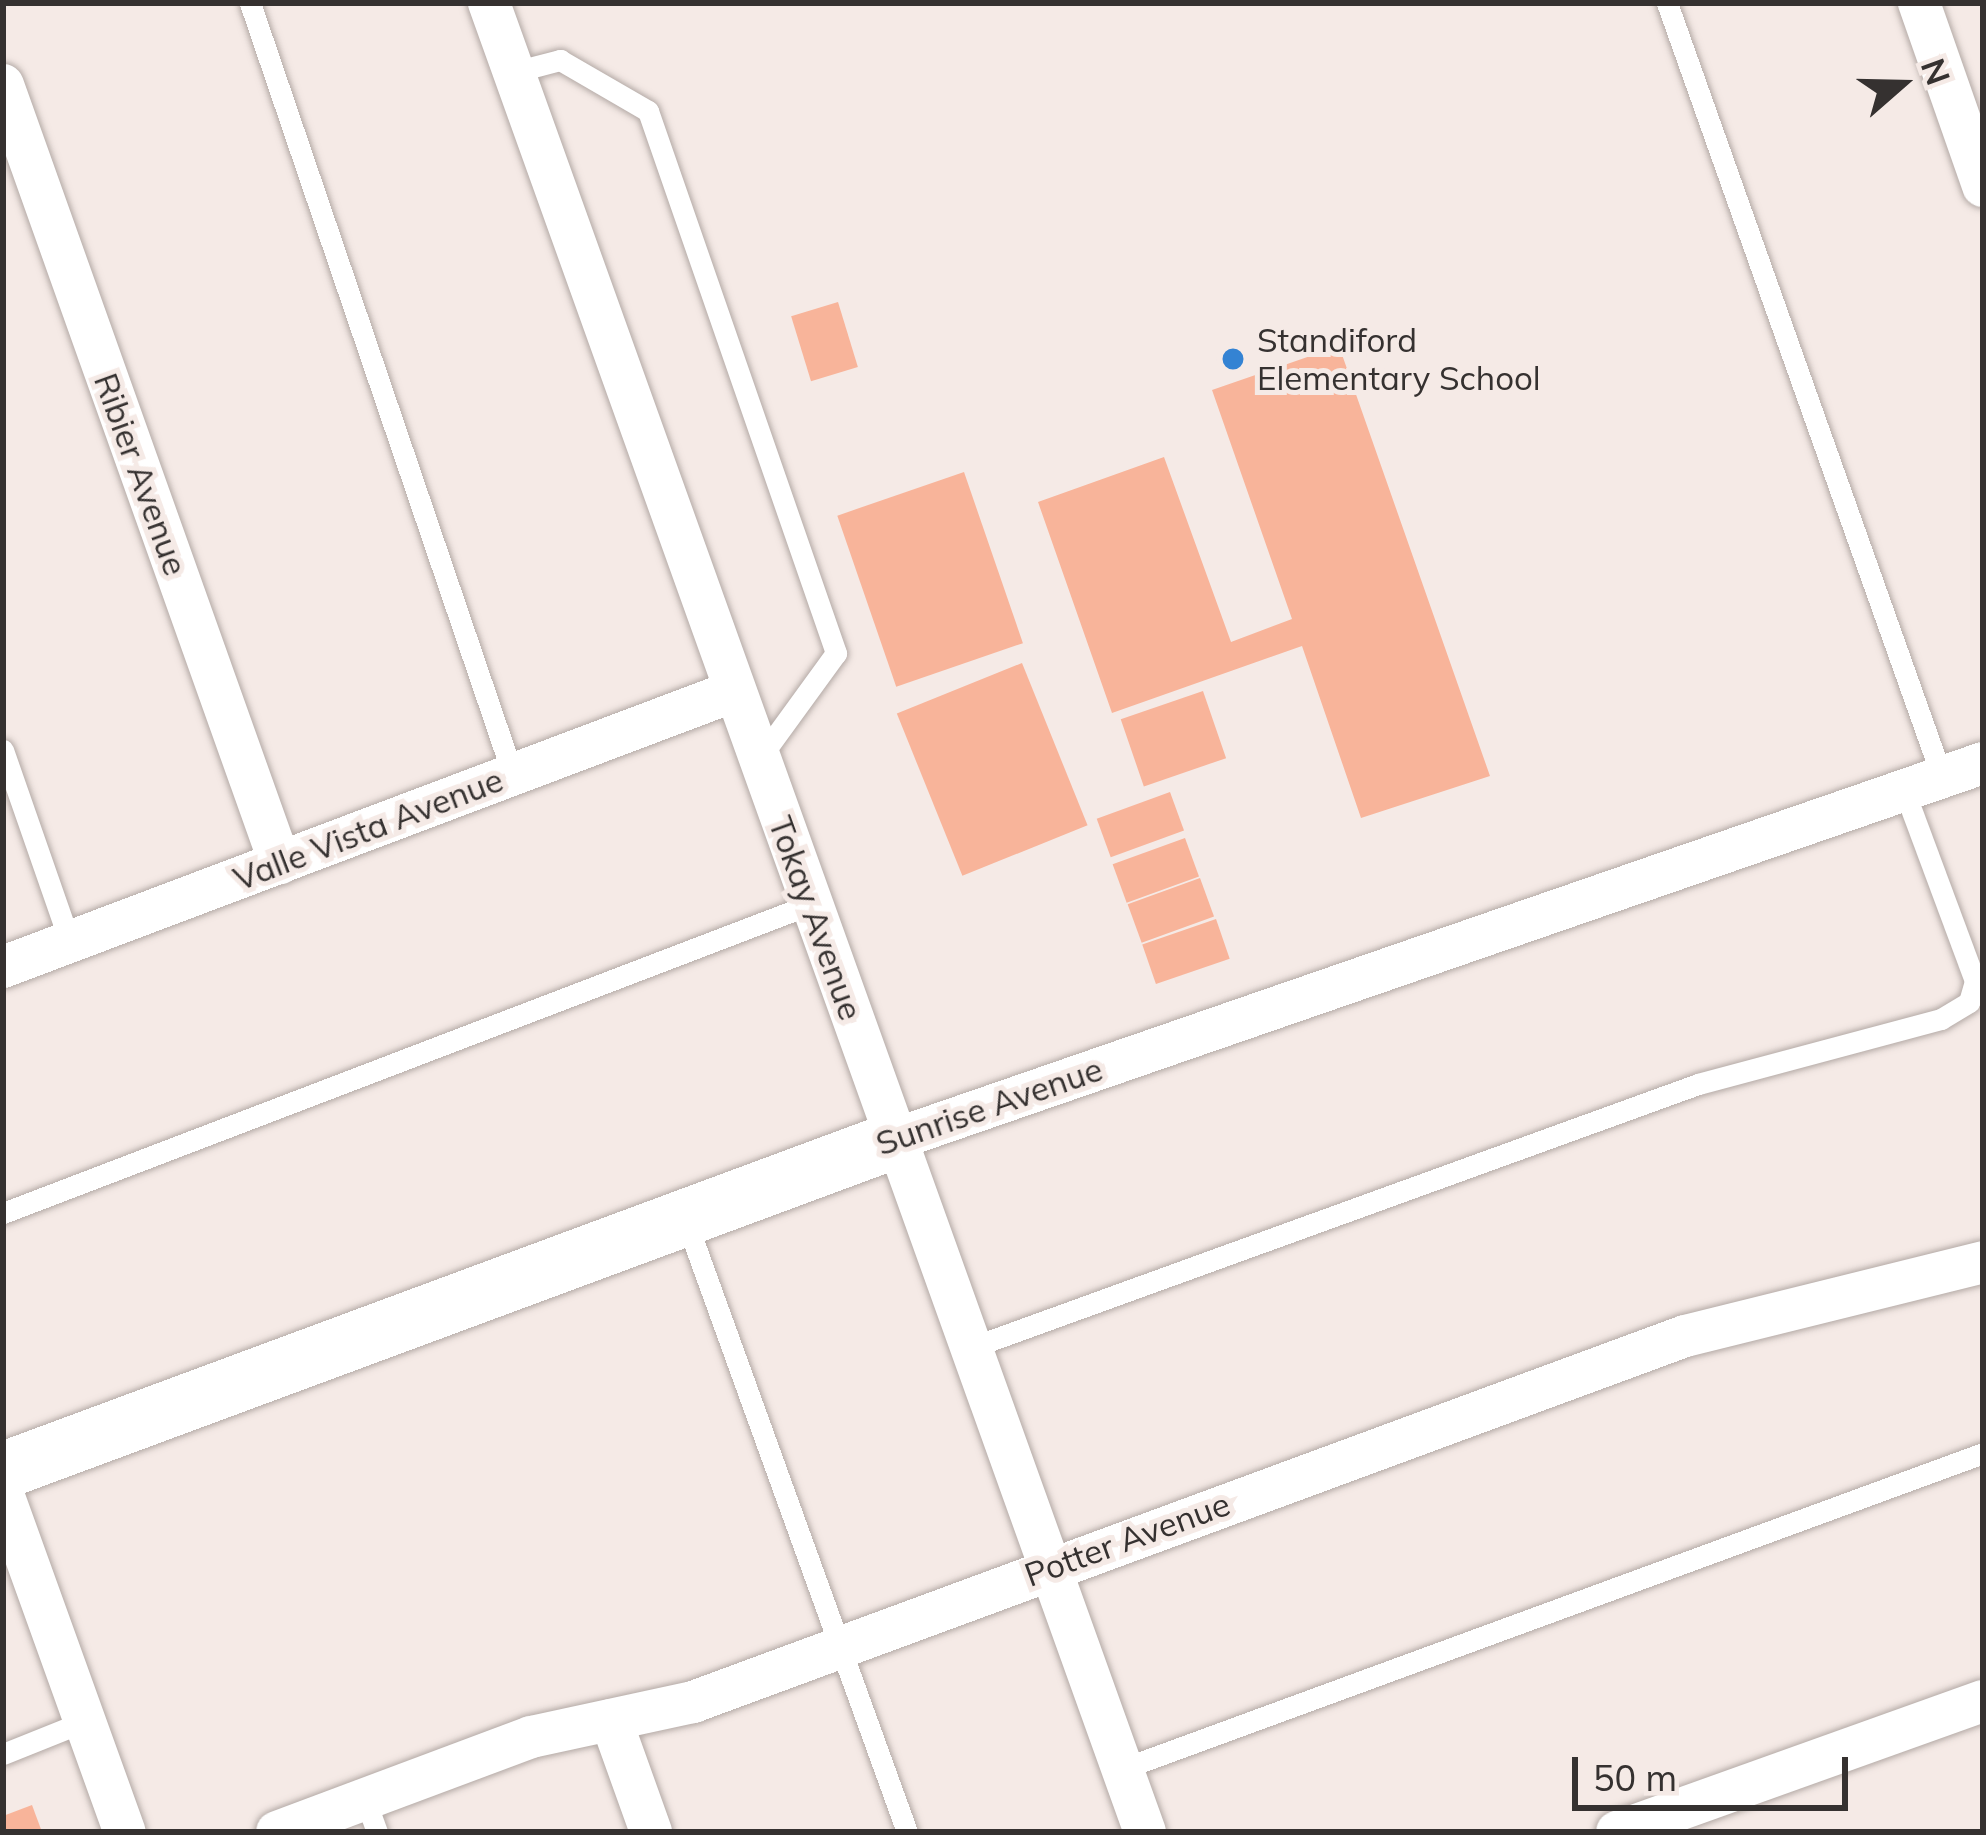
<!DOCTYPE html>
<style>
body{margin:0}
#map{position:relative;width:1986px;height:1835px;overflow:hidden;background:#f5eae6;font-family:Mulish,sans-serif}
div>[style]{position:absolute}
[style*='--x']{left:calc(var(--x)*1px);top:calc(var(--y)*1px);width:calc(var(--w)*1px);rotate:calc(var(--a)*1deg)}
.building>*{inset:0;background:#f8b49a;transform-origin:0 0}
.roads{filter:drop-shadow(0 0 3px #b4aaa6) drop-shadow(0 0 3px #b4aaa6)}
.lane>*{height:21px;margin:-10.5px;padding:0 10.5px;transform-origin:10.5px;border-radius:10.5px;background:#fff}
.street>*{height:42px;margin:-21px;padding:0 21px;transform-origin:21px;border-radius:21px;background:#fff}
.secondary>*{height:57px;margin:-28.5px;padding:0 28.5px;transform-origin:28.5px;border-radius:28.5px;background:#fff}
.dots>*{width:33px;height:33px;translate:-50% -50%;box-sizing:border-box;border:6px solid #f5eae6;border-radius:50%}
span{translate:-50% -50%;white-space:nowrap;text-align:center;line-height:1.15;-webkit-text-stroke:10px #f5eae6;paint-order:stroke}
.poi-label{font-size:33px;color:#353130}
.left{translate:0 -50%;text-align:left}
.street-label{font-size:33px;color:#353130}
.frame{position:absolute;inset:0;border:6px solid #353130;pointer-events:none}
.north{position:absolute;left:1842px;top:24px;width:120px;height:120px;-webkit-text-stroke:9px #f5eae6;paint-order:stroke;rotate:70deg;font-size:33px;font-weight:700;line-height:48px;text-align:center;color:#353130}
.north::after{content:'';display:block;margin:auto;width:42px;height:54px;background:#353130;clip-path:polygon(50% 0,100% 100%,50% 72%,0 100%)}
.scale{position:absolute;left:1572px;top:1757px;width:276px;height:54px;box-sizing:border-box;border:6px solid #353130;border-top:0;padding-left:15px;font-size:36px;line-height:42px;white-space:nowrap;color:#353130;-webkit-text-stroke:9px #f5eae6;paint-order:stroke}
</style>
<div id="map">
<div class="building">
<i style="left:838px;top:302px;width:68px;height:49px;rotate:73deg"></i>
<i style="clip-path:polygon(1339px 346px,1490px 776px,1361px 818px,1302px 646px,1112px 713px,1038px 502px,1164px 457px,1231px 642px,1292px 619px,1212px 390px)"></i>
<i style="left:964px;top:472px;width:181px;height:134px;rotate:71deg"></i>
<i style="left:1022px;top:663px;width:175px;height:135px;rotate:68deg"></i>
<i style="left:1203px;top:691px;width:71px;height:87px;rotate:71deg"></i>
<i style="left:1170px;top:792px;width:41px;height:78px;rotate:70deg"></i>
<i style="left:1185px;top:838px;width:41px;height:77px;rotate:70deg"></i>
<i style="left:1200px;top:878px;width:41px;height:77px;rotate:70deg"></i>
<i style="left:1216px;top:919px;width:42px;height:78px;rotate:71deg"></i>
<i style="clip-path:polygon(32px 1805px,42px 1832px,3px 1832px,3px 1816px)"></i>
</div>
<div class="roads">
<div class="lane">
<i style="--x:250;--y:3;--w:816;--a:71.19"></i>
<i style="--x:1667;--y:3;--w:821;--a:70.44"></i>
<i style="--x:514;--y:72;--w:48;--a:-14.6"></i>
<i style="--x:560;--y:60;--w:102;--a:30.1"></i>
<i style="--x:648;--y:111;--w:574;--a:70.87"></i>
<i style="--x:836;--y:653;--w:131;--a:126"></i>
<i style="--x:3;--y:750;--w:203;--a:70.8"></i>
<i style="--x:3;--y:1213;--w:865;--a:-20.93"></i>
<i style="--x:685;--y:1218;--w:653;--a:70.12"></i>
<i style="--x:970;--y:1348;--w:774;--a:-19.93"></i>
<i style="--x:1698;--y:1084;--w:252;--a:-15"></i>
<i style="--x:1941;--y:1019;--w:33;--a:-31"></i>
<i style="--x:1969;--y:1002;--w:22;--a:-74"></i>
<i style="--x:1975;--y:981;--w:204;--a:-110.4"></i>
<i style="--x:3;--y:1754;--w:88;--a:-21.9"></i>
<i style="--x:1122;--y:1769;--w:917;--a:-20.15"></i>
<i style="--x:365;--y:1799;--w:35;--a:70"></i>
</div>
<div class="street">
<i style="--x:489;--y:3;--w:1943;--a:70.27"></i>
<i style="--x:1919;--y:3;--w:194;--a:70.7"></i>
<i style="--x:3;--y:85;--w:826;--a:70.4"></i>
<i style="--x:3;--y:967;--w:781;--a:-20.68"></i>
<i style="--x:896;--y:1139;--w:1150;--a:-19.08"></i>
<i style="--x:3;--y:1494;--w:359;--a:70.2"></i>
<i style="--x:611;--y:1720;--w:119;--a:70.3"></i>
<i style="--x:277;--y:1832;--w:271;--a:-20.5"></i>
<i style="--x:531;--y:1737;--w:166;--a:-12.2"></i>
<i style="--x:693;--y:1702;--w:1057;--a:-20.25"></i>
<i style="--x:1685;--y:1336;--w:307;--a:-13.9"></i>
<i style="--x:1617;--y:1832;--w:389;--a:-19.7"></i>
</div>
<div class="secondary">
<i style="--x:3;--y:1470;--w:952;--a:-20.34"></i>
</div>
</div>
<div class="dots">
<i style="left:1233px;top:359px;background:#3483d3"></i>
</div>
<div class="poi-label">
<span class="left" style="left:1257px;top:359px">Standiford<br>Elementary School</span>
</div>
<div class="street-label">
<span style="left:141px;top:474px;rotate:70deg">Ribier Avenue</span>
<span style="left:368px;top:829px;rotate:-21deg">Valle Vista Avenue</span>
<span style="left:816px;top:918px;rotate:70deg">Tokay Avenue</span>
<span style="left:989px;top:1106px;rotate:-19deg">Sunrise Avenue</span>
<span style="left:1127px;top:1539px;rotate:-20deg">Potter Avenue</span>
</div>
<div class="frame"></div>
<div class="north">N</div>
<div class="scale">50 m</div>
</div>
